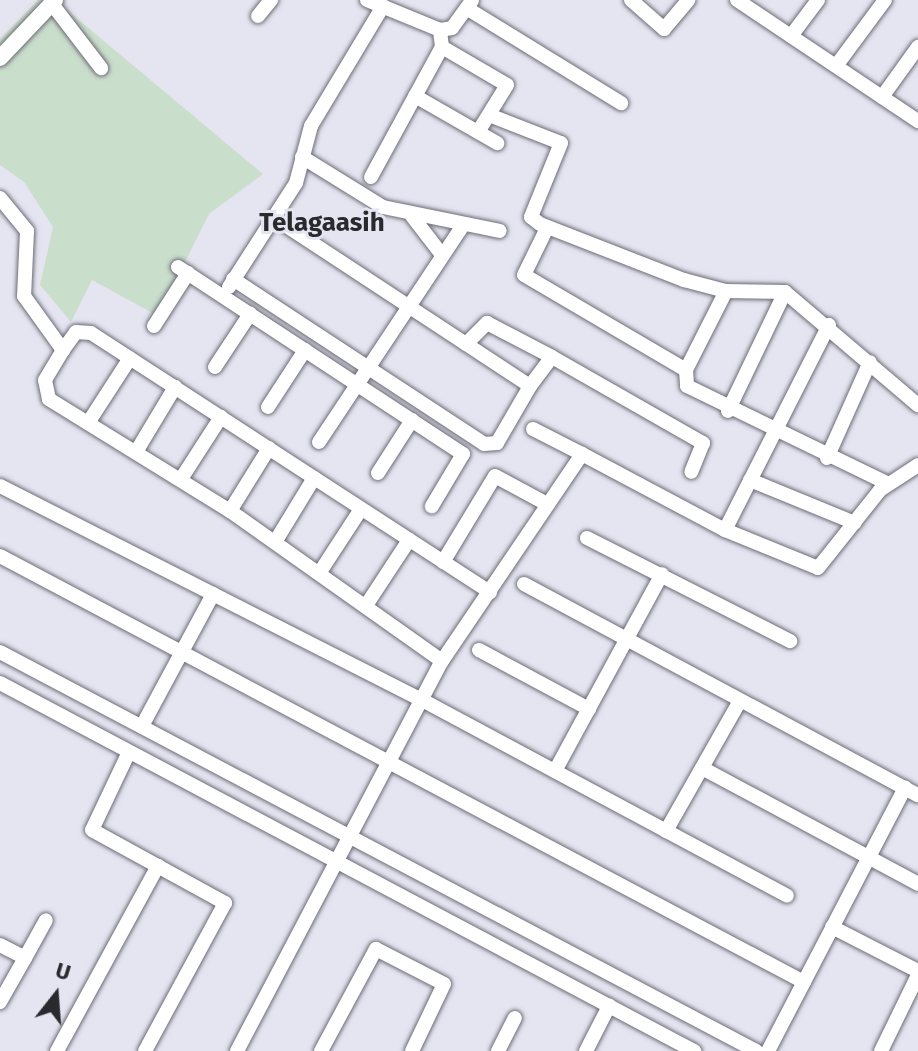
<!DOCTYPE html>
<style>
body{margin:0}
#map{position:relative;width:918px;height:1051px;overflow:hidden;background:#e5e5f1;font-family:"Fira Sans",sans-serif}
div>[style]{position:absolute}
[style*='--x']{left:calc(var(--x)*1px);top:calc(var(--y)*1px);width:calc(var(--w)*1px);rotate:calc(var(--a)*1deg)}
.green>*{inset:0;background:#cadecc}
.roads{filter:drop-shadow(0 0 2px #6c6c77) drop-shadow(0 0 2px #6c6c77)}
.minor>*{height:14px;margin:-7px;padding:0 7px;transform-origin:7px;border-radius:7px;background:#fff}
.tertiary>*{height:16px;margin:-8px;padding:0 8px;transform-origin:8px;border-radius:8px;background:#fff}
span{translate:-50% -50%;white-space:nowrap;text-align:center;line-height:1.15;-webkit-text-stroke:6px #e5e5f1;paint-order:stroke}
.quarter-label{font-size:26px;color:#2a2a2e;font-weight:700}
.north{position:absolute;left:16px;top:955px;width:80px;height:80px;-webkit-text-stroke:6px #e5e5f1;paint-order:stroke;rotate:17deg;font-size:22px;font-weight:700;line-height:32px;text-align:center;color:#2a2a2e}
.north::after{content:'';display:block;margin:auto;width:28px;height:36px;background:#2a2a2e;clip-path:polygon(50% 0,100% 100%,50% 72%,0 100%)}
</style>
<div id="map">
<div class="green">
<i style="clip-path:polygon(38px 0,55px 0,263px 174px,209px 214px,158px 316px,92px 280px,71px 322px,40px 285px,53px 227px,24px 182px,0 165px,0 39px)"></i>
</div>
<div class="roads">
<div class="minor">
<i style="--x:367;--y:0;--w:79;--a:22.3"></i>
<i style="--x:440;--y:30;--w:12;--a:-9"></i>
<i style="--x:452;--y:28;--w:34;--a:-54"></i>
<i style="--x:631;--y:0;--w:44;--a:41.3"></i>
<i style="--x:664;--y:29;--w:38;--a:-50"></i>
<i style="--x:737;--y:0;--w:218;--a:33.8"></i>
<i style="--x:52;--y:4;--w:81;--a:52.6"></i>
<i style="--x:468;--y:9;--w:180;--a:31.6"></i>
<i style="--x:258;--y:16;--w:21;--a:-51"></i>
<i style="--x:791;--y:36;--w:45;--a:-53.1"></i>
<i style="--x:442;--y:47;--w:75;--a:30.3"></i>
<i style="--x:507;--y:85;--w:55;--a:121.7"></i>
<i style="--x:836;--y:66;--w:82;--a:-53.4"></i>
<i style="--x:415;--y:96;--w:95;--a:29.8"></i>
<i style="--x:882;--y:97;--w:62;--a:-54.2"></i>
<i style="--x:489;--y:115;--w:77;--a:21.3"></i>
<i style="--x:561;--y:143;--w:80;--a:112.1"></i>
<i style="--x:531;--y:217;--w:11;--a:38"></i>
<i style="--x:540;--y:224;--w:155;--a:21.3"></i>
<i style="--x:684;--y:280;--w:43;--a:14.7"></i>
<i style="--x:726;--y:291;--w:59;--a:1"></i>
<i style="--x:785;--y:292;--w:175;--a:40.4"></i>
<i style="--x:302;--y:157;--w:95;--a:31.7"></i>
<i style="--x:383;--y:207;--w:119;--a:11.6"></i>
<i style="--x:371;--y:177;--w:148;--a:-61.4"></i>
<i style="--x:442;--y:47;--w:17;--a:-97"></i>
<i style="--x:0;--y:198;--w:43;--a:50.7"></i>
<i style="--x:27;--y:231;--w:65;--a:92.6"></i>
<i style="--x:24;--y:296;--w:67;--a:54.2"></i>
<i style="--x:412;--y:216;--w:49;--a:52.4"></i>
<i style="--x:547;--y:228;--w:52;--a:116.1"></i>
<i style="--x:524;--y:275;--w:188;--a:30.4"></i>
<i style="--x:178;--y:267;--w:341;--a:33.3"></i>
<i style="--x:463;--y:454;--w:61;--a:120.8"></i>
<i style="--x:233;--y:279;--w:300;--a:33.3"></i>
<i style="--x:484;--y:444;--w:13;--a:-4"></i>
<i style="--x:497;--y:443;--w:66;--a:-59.9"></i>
<i style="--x:530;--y:386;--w:306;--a:-146.7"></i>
<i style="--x:229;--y:287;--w:124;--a:-57.2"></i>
<i style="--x:296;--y:183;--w:59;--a:-75.3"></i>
<i style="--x:311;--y:126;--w:140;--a:-59"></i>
<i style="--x:726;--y:291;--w:89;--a:116.9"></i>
<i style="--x:686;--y:370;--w:16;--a:86"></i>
<i style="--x:687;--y:386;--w:222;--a:25.9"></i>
<i style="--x:154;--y:326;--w:63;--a:-57.3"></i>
<i style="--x:466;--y:344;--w:30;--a:-45"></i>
<i style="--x:487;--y:323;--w:73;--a:27.6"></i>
<i style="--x:552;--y:357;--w:174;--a:29.7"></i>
<i style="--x:703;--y:443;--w:31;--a:112"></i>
<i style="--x:215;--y:367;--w:64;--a:-56.6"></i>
<i style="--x:530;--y:386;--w:36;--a:-53"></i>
<i style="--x:268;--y:407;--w:68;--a:-57"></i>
<i style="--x:728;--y:411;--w:132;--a:-64.4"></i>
<i style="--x:88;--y:423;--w:77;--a:-57.1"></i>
<i style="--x:533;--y:429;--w:55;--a:27"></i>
<i style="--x:319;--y:442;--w:258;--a:-56.4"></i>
<i style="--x:136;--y:452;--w:76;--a:-59"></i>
<i style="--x:827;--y:458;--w:105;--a:-65.9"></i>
<i style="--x:378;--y:473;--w:63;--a:-57.3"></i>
<i style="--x:181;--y:479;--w:74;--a:-57.2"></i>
<i style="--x:750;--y:480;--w:113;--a:22.3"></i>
<i style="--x:0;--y:486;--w:473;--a:26.9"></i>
<i style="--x:422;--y:700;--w:414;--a:28.2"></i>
<i style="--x:230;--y:511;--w:74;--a:-58.2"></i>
<i style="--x:725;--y:530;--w:230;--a:-63.1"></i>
<i style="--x:587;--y:538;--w:228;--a:26.9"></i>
<i style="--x:275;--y:542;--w:75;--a:-58.6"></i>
<i style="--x:0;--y:556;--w:910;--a:27.92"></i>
<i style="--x:443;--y:562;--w:100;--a:-58.8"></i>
<i style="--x:495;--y:476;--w:59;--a:28.3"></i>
<i style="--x:320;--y:572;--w:75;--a:-56.9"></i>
<i style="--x:524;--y:584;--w:447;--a:28.2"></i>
<i style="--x:367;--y:604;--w:77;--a:-56.7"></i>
<i style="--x:479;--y:650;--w:125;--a:28.2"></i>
<i style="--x:0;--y:652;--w:855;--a:27.82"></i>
<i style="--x:442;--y:661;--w:260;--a:-144.7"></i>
<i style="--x:230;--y:511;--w:213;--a:-148.3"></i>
<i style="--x:49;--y:399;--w:19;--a:-102"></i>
<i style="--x:45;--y:380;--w:35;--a:-59"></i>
<i style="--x:63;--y:350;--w:22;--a:-54"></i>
<i style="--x:76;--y:332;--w:15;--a:4"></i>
<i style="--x:91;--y:333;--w:476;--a:33"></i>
<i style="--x:0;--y:683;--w:786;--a:27.94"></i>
<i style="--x:142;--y:726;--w:150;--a:-61.7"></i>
<i style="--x:129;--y:752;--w:86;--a:115.4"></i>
<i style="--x:92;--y:830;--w:152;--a:28.8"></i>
<i style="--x:225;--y:903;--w:168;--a:118.4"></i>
<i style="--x:702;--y:768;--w:245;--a:28.2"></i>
<i style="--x:555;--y:771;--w:224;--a:-61.5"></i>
<i style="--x:666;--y:831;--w:150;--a:-60.4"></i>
<i style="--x:832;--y:927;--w:97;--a:27.1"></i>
<i style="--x:0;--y:945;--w:28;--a:27"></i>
<i style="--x:25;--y:958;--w:51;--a:119.6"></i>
<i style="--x:25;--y:958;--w:43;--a:-61.1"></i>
<i style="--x:57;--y:1051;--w:211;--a:-61.4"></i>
<i style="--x:237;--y:1051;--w:441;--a:-62.3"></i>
<i style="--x:442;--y:661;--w:250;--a:-55.9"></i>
<i style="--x:582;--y:454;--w:162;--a:28"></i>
<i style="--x:725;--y:530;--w:100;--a:22.2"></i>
<i style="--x:818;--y:568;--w:100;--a:-51.5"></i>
<i style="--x:880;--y:490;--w:45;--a:-33.3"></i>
<i style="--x:321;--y:1051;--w:116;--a:-61.7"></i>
<i style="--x:376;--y:949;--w:76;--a:27.2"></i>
<i style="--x:444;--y:984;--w:74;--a:115.5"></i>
<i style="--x:498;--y:1051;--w:37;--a:-63"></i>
<i style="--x:586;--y:1051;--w:51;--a:-62.9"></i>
<i style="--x:768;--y:1051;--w:297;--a:-62.5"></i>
<i style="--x:881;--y:1051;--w:85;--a:-64"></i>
</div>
<div class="tertiary">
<i style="--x:0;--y:58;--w:80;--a:-46.5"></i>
</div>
</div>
<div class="quarter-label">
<span style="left:322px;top:223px">Telagaasih</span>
</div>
<div class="north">U</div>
</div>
